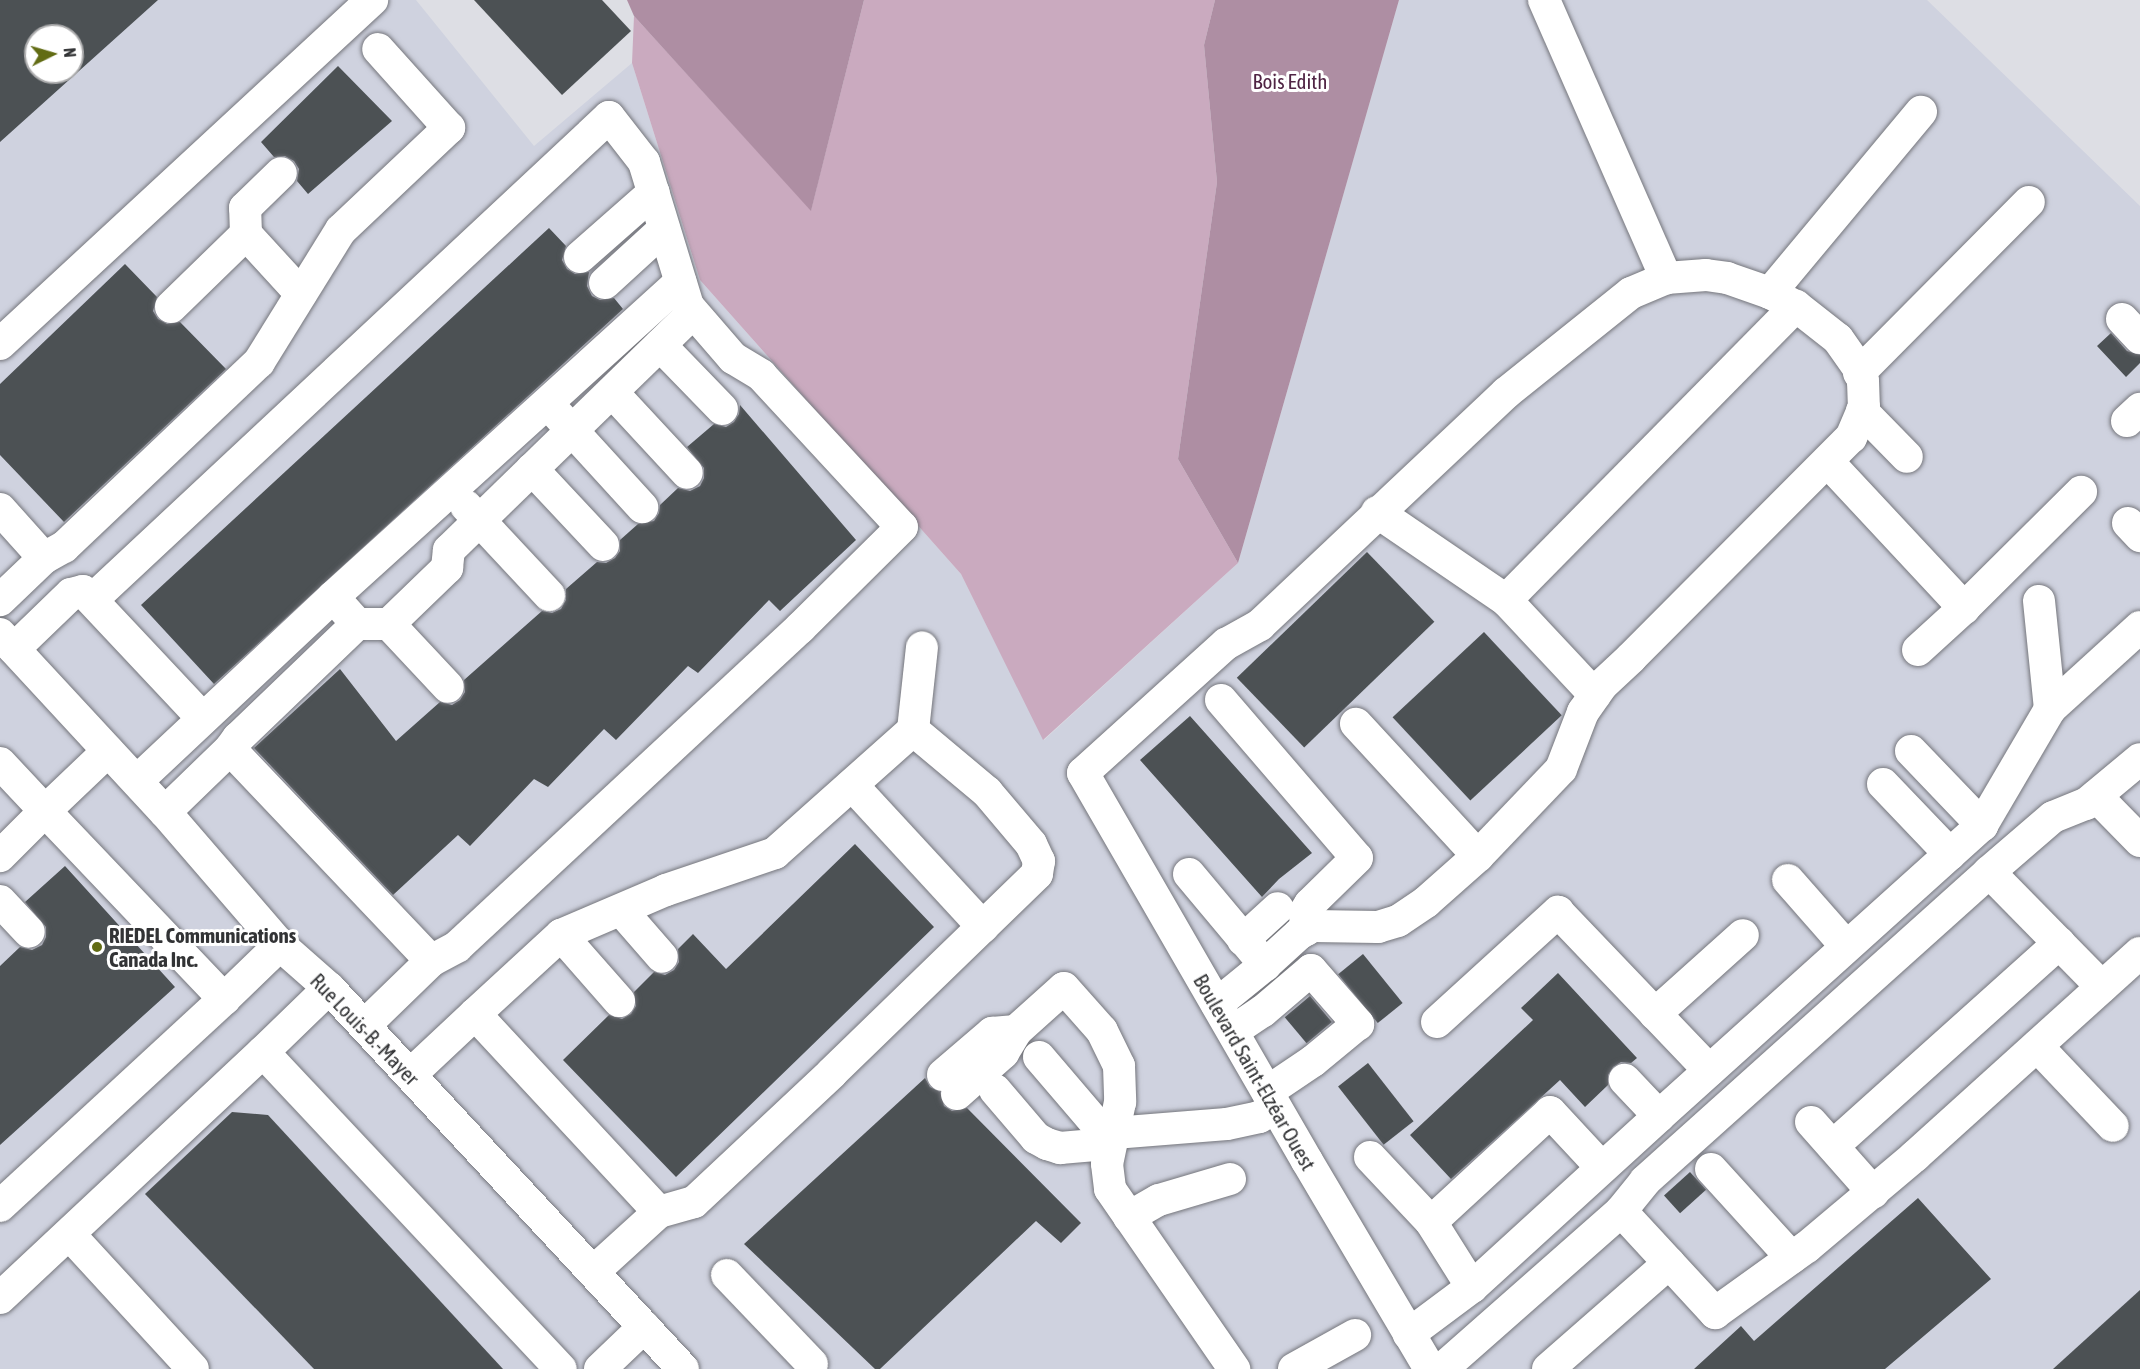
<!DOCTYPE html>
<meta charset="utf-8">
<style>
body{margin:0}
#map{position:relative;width:2140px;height:1369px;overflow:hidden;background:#dddee4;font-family:"Asap Condensed",sans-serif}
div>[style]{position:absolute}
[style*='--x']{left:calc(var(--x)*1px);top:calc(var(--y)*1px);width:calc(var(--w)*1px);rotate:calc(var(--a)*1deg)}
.built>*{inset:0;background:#cfd2df}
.green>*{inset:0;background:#caaabf}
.forest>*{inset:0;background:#ae8ea3}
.building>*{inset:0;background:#4c5154;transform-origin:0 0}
.roads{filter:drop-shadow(0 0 2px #75767c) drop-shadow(0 0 2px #75767c)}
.minor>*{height:32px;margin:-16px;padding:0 16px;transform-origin:16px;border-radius:16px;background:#fff}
.dots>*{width:16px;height:16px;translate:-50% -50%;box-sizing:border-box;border:3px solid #fff;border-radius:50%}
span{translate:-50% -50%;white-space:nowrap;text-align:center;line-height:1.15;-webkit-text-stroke:6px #fff;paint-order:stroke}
.park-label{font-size:21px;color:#502444}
.poi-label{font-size:21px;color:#323335;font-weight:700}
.left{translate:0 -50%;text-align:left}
.street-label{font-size:21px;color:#323335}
.north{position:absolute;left:24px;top:24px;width:60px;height:60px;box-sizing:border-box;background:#fff;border:2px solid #adadae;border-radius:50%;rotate:85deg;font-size:16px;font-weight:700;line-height:24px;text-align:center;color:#323335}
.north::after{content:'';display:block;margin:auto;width:21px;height:27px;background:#626c14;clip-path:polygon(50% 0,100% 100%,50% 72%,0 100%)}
</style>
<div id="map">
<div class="built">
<i style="clip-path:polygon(evenodd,0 0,416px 0,534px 146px,632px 63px,700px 280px,961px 574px,1044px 740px,1238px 563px,1399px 0,1927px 0,2140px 206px,2140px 1369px,0 1369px,0 0,36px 36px,72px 36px,72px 72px,36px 72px,36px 36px)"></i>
</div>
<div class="green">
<i style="clip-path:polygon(864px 0,1215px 0,1204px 45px,1217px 182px,1178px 459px,1238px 563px,1043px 740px,961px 574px,700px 280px,632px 63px,634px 16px,811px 210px)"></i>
</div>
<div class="forest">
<i style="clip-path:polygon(627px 0,864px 0,811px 211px,634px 16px)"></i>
<i style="clip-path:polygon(1215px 0,1399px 0,1238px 563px,1178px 459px,1217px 182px,1204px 45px)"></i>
</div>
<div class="building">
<i style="clip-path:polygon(evenodd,0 0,158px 0,0 142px,0 0,36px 36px,72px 36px,72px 72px,36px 72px,36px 36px)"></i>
<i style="clip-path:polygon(474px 0,602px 0,631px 31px,562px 95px)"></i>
<i style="clip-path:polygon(338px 66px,392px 121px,308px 194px,297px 181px,299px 169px,294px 161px,285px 156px,274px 157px,261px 142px)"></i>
<i style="clip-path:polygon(549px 228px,566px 246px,562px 260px,567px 269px,575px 274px,589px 272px,587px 286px,592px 296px,600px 300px,614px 298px,623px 309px,214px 684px,141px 605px)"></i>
<i style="clip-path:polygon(125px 264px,157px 297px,153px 311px,158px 319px,167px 324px,180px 322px,226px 369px,64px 522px,0 455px,0 384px)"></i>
<i style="clip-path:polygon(2111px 333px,2127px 351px,2140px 355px,2140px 363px,2126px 377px,2097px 346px)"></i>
<i style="clip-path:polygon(740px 405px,856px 540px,780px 611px,769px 600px,698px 673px,688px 666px,616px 740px,604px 729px,548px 787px,534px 779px,470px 846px,458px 835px,393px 895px,254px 748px,340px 669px,396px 741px,440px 702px,452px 705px,460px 700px,465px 692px,464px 680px,542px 611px,552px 613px,561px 609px,566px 600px,566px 589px,597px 562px,606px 563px,615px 558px,620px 551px,620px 540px,638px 524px,654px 521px,659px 513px,660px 505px,678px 488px,690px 491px,700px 486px,704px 478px,704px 468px,687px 447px,714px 424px,726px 427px,734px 422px,739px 414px)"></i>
<i style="left:1367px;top:552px;width:97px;height:181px;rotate:46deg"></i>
<i style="left:1484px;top:632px;width:114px;height:125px;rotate:47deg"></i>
<i style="clip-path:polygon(1190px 716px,1312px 853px,1279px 879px,1262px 897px,1140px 760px)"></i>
<i style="clip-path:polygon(855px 844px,934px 927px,676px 1177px,563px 1060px,609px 1015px,622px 1019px,631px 1014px,636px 1006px,634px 992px,654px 972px,665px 975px,674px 970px,679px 962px,678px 949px,693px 934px,726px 969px)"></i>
<i style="clip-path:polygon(65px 866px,175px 987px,0 1145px,0 966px,20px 947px,32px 950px,42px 945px,46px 937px,46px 927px,25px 902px)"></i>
<i style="left:1363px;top:954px;width:63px;height:32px;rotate:51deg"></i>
<i style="clip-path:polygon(1558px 973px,1637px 1058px,1631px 1063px,1621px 1062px,1613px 1067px,1608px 1075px,1608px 1085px,1585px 1107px,1560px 1080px,1451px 1179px,1410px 1135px,1533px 1020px,1521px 1008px)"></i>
<i style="left:1310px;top:996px;width:34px;height:33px;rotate:50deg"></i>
<i style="left:1368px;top:1063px;width:74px;height:38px;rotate:52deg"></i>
<i style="clip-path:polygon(925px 1078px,930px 1087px,940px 1092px,944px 1106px,952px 1111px,967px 1108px,1081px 1223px,1061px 1243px,1036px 1221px,880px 1369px,875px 1369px,744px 1244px)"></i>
<i style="clip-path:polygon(232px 1112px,268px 1115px,503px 1369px,314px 1369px,145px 1194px)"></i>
<i style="left:1690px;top:1172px;width:24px;height:35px;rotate:48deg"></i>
<i style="clip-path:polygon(1918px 1198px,1991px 1279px,1885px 1369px,1694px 1369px,1741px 1326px,1754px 1341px)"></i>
<i style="clip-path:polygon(2140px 1290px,2140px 1369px,2053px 1369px)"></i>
</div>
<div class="roads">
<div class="minor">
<i style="--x:1544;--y:0;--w:304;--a:66.3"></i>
<i style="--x:246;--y:234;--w:26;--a:-92"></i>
<i style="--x:245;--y:208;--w:50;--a:-44.2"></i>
<i style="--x:580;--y:257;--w:98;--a:-41.3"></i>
<i style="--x:605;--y:283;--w:80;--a:-42.5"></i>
<i style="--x:1770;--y:293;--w:236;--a:-50.2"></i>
<i style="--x:171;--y:307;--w:105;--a:-44.2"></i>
<i style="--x:246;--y:234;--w:81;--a:47.5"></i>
<i style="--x:2122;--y:319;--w:26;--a:47"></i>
<i style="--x:0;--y:344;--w:507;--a:-42.76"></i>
<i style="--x:660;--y:345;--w:89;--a:45.9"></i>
<i style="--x:1859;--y:373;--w:241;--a:-45.2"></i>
<i style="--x:612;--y:392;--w:110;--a:47.2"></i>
<i style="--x:1862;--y:411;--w:64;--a:45.6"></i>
<i style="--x:558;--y:415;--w:125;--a:47.6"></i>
<i style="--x:2127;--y:421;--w:18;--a:-43"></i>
<i style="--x:1828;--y:462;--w:200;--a:47"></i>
<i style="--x:532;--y:469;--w:104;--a:46.9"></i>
<i style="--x:466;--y:506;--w:122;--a:47"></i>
<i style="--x:0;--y:509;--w:66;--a:48.1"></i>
<i style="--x:44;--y:558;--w:61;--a:136.3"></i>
<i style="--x:1377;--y:512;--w:156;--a:34.3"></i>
<i style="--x:1506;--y:600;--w:130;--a:46.9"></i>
<i style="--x:2128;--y:523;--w:18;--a:47"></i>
<i style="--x:44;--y:558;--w:23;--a:-29"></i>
<i style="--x:64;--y:547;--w:269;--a:-43.5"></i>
<i style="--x:259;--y:362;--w:155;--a:-58.2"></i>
<i style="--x:341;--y:230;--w:149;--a:-43.4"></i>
<i style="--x:449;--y:128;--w:106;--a:-131.9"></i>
<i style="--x:333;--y:597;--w:469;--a:-42.2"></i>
<i style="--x:93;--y:599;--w:706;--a:-43.05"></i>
<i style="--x:609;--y:117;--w:57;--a:52.1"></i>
<i style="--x:644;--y:162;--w:151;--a:73"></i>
<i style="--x:688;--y:306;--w:69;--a:49.1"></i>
<i style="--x:733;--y:358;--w:33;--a:31"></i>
<i style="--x:761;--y:375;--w:207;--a:47.2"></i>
<i style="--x:902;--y:527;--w:144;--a:135.3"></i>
<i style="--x:800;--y:628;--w:468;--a:137.1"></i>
<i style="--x:457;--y:947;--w:30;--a:152"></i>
<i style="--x:1506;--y:600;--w:413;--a:-45.4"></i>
<i style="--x:2039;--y:601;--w:109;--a:84.2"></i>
<i style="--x:357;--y:624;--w:32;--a:0"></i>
<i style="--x:389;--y:624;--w:81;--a:-44"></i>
<i style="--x:447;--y:568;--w:18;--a:-84"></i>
<i style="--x:449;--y:550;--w:340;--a:-44.2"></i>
<i style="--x:389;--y:624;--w:86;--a:46.9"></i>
<i style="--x:0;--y:634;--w:243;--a:47.2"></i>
<i style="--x:165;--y:812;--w:176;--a:49.2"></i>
<i style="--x:280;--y:945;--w:65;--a:41.3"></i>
<i style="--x:329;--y:988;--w:520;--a:47.1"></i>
<i style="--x:14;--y:649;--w:79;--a:-44"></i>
<i style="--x:71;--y:594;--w:12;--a:-14"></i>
<i style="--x:83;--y:591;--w:175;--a:46.8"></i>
<i style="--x:1918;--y:650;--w:62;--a:-42.4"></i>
<i style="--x:1964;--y:608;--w:165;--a:-44.8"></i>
<i style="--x:1221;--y:700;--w:208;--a:49.3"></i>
<i style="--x:1357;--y:858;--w:66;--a:135.6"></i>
<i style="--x:1310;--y:904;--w:9;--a:122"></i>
<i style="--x:1305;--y:912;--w:18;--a:87"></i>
<i style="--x:913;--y:730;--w:83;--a:-83.8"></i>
<i style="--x:108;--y:751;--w:87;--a:136.4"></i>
<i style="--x:45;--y:811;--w:260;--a:46.4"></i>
<i style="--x:224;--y:999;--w:78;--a:-44"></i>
<i style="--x:1911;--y:751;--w:103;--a:46.2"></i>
<i style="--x:0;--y:763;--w:66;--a:46.8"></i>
<i style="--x:45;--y:811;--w:64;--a:135"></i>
<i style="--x:137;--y:781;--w:269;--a:-43.2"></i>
<i style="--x:333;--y:597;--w:36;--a:48"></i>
<i style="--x:357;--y:624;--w:165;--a:136.2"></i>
<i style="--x:238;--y:738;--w:14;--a:126"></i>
<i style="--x:1883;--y:784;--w:97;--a:46.3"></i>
<i style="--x:852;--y:785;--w:193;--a:47.3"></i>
<i style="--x:2096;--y:796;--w:63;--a:45.6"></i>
<i style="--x:165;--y:812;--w:91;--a:-44.1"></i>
<i style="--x:230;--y:749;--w:292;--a:46.5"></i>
<i style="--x:431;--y:961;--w:93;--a:135.9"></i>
<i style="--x:1989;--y:872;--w:84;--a:-40.7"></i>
<i style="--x:2053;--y:817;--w:35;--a:-22"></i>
<i style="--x:2086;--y:804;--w:70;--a:-39.8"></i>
<i style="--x:1189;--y:874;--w:119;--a:50.1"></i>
<i style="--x:1265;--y:965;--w:62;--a:140.9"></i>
<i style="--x:1788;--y:880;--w:88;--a:48.7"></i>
<i style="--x:0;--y:901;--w:42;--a:46.9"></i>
<i style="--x:621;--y:910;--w:62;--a:48.9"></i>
<i style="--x:561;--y:935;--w:88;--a:48.7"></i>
<i style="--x:1243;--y:940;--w:47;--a:-42.4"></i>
<i style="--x:1265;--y:965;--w:46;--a:-42.4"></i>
<i style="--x:1299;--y:934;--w:16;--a:-30"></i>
<i style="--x:1313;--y:926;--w:65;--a:0.9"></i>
<i style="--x:1378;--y:927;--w:21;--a:-17"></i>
<i style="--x:1398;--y:921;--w:34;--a:-34"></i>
<i style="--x:1426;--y:902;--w:69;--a:-41.5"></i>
<i style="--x:1478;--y:856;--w:180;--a:-132.7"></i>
<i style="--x:329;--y:988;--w:92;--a:135.9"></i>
<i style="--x:263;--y:1052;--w:435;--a:46.8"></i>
<i style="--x:475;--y:1014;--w:117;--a:-42.6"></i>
<i style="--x:561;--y:935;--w:114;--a:-23.2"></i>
<i style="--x:666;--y:890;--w:115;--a:-18.7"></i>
<i style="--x:775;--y:853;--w:185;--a:-41.7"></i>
<i style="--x:913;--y:730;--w:97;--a:40"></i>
<i style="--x:987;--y:792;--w:68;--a:49.8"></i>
<i style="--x:1031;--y:844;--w:19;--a:65"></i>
<i style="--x:1039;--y:861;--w:13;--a:99"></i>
<i style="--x:1037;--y:874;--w:286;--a:135.9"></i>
<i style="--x:832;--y:1073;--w:189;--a:136.9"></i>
<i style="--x:694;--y:1202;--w:36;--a:164"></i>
<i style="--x:1655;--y:1014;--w:118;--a:-41.9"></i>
<i style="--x:1437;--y:1022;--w:164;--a:-42.3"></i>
<i style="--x:1558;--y:912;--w:219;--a:46.3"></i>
<i style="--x:1233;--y:1031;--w:36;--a:-34"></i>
<i style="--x:1263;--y:1011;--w:63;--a:-40.5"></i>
<i style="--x:1311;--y:970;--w:72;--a:49"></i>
<i style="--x:1358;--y:1024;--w:58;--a:140.6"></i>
<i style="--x:1313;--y:1061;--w:55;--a:146"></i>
<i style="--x:2037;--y:1046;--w:110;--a:46.5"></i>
<i style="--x:1039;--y:1057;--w:89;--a:49.5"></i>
<i style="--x:1097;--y:1125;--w:19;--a:25"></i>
<i style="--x:1114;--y:1133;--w:113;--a:-4.6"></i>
<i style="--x:1227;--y:1124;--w:33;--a:-12"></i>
<i style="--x:1259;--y:1117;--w:19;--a:-28"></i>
<i style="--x:410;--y:1075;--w:89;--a:-43.2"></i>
<i style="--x:475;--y:1014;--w:270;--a:47.1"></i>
<i style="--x:659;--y:1212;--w:89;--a:137.7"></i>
<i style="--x:943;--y:1075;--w:65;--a:-40.6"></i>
<i style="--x:992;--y:1033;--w:24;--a:-5"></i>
<i style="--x:995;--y:1090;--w:63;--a:49.5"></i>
<i style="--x:1036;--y:1138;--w:13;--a:29"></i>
<i style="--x:1047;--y:1144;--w:14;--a:17"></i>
<i style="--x:1060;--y:1148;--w:35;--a:-5"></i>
<i style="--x:1095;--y:1145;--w:22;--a:-32"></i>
<i style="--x:957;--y:1094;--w:62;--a:-41.7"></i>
<i style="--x:1003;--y:1053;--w:26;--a:-59"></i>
<i style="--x:1016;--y:1031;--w:64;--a:-41.9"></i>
<i style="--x:1064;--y:988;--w:57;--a:48.5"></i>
<i style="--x:1102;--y:1031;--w:39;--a:64"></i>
<i style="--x:1119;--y:1066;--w:36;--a:88"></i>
<i style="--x:1120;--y:1102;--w:63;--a:101.8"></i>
<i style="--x:1107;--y:1164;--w:25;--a:83"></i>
<i style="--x:1110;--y:1189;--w:219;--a:55.4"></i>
<i style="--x:1659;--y:1116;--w:435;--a:-42"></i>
<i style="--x:1982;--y:825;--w:134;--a:-59.6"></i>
<i style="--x:2050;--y:709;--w:122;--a:-42.3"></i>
<i style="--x:1811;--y:1122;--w:94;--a:48.5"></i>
<i style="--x:1833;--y:1146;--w:304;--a:-41.9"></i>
<i style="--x:1370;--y:1157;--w:89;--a:46.8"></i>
<i style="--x:1431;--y:1222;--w:77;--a:57.8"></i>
<i style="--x:1472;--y:1287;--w:79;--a:143.3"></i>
<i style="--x:1711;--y:1169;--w:120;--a:47.7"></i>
<i style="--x:0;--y:1206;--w:305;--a:-42.7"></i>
<i style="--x:1621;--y:1211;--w:38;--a:-51"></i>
<i style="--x:1645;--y:1181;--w:462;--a:-41.9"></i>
<i style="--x:1989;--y:872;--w:161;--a:45.5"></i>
<i style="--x:1129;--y:1217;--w:34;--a:-30"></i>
<i style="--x:1159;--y:1200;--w:74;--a:-16.5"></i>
<i style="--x:1431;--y:1222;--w:162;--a:-42.7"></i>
<i style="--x:1550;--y:1112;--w:76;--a:47.1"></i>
<i style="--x:69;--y:1234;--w:183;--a:47.4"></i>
<i style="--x:727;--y:1275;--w:123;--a:46.3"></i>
<i style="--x:1472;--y:1287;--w:253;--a:-42.4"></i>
<i style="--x:1659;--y:1116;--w:50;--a:-133.4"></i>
<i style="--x:0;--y:1298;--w:360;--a:-43.1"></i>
<i style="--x:600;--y:1369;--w:61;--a:-43.7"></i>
<i style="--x:1294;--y:1369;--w:70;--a:-29.1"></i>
<i style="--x:1430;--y:1369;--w:242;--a:-120.6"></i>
<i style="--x:1307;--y:1161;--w:448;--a:-120"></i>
<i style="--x:1083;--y:773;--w:193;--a:-42.1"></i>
<i style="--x:1226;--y:644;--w:39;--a:-29"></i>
<i style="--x:1260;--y:625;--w:338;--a:-43.3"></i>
<i style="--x:1506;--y:393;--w:160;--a:-38.7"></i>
<i style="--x:1631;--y:293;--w:38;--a:-23"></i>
<i style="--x:1666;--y:278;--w:40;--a:-4.3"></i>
<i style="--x:1706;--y:275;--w:21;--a:8"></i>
<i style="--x:1727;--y:278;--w:46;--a:19.2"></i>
<i style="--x:1770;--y:293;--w:29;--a:27"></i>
<i style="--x:1796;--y:306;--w:53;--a:38.2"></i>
<i style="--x:1838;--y:339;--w:35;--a:55"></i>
<i style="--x:1858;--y:368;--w:14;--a:69"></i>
<i style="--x:1863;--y:381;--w:26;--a:88"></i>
<i style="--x:1864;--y:407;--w:33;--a:113"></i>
<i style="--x:1851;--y:437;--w:312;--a:134.9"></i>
<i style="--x:1631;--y:658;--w:40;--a:137"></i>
<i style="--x:1602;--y:685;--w:33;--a:125"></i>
<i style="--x:1583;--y:712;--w:61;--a:111.1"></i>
<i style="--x:1561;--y:769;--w:120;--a:133.7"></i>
<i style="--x:1442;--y:1369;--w:239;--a:-41.4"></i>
<i style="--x:1621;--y:1211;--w:139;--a:47.3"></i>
<i style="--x:1715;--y:1313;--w:113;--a:-35.7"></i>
<i style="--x:1807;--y:1247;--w:141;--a:-40.1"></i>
<i style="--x:1915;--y:1156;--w:303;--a:-42.1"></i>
<i style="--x:1548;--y:1369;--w:161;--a:-41.2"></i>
</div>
</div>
<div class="dots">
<i style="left:97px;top:947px;background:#626c14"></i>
</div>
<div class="park-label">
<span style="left:1290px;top:81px">Bois Edith</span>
</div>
<div class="poi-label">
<span class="left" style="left:109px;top:947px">RIEDEL Communications<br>Canada Inc.</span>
</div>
<div class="street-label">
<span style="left:365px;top:1029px;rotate:46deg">Rue Louis-B.-Mayer</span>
<span style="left:1255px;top:1072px;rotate:60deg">Boulevard Saint-Elzéar Ouest</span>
</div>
<div class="north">N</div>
</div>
